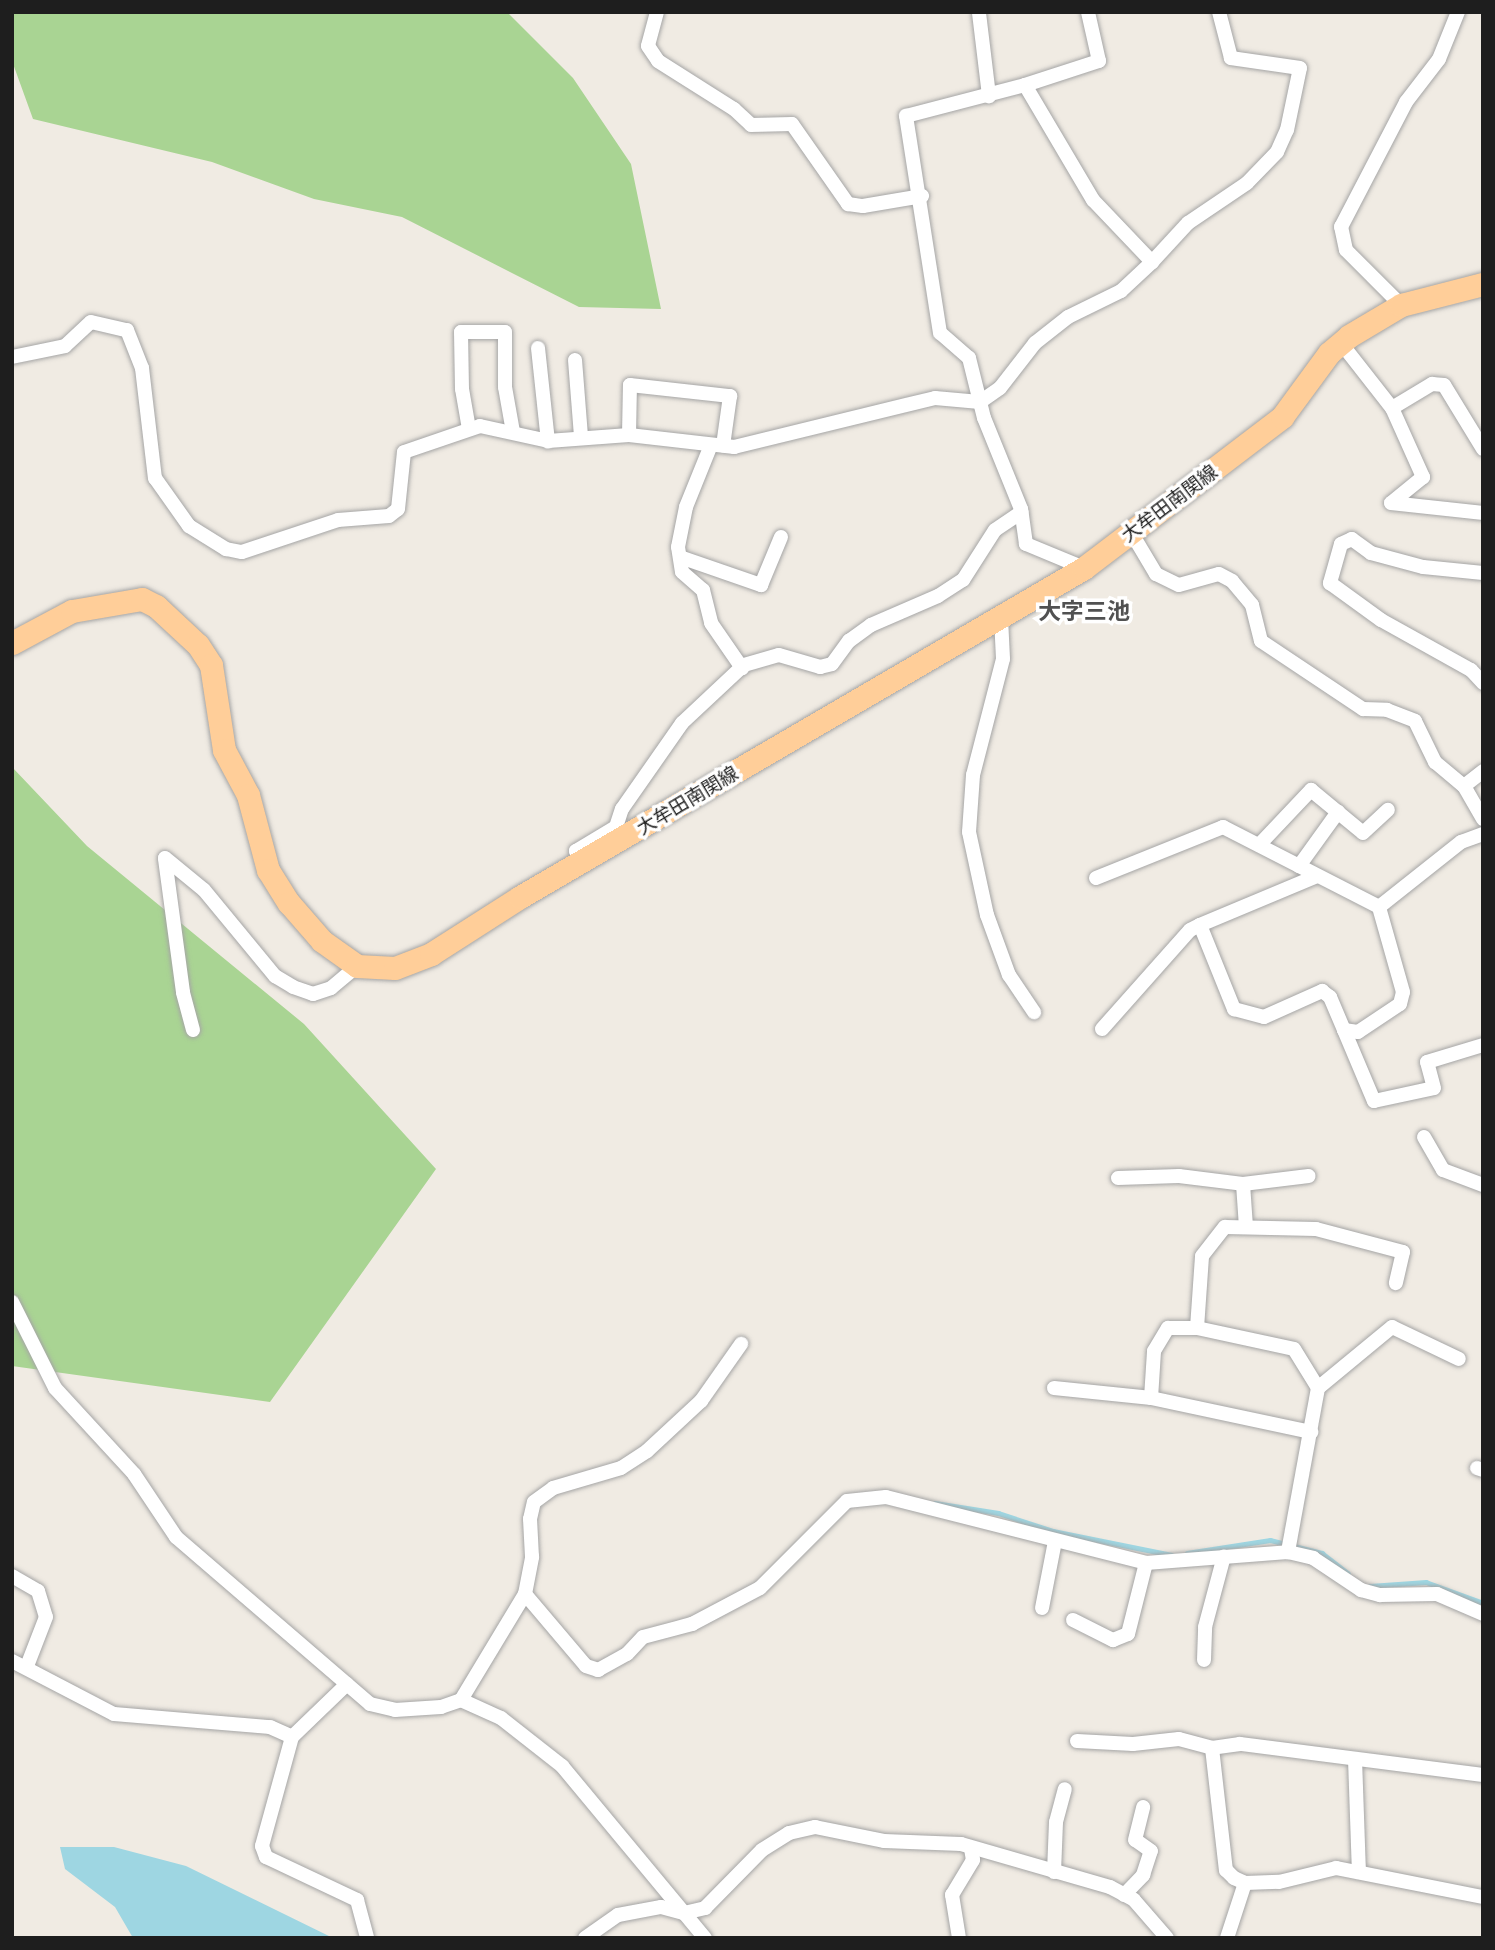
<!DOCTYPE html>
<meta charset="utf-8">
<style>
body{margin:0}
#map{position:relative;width:1495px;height:1950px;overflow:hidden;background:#f0ebe3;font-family:Lato,"Noto Sans JP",sans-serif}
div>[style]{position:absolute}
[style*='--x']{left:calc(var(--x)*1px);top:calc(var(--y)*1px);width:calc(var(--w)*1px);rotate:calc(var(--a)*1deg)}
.forest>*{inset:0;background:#a9d493}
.water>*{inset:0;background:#9ed6e2}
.stream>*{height:4.5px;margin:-2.25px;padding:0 2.25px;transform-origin:2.25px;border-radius:2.25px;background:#9ed6e2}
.roads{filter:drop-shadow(0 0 2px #a5a5a5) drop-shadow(0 0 2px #a5a5a5)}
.street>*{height:14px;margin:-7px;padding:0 7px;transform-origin:7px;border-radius:7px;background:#fff}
.primary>*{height:23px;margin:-11.5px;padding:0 11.5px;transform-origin:11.5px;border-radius:11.5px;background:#ffce99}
span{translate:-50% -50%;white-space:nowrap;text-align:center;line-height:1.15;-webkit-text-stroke:7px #fff;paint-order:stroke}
.street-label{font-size:19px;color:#1e1e1e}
.quarter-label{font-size:23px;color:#515151;font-weight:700}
.frame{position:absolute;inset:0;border:14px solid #1e1e1e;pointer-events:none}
</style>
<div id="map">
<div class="forest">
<i style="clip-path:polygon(12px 12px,507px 12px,573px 78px,631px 164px,661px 309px,579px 307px,402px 217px,314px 199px,212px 162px,33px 119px,12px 61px)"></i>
<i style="clip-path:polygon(12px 767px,87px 846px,304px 1024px,436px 1169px,270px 1402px,12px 1366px)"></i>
</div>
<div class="water">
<i style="clip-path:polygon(60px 1847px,114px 1847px,186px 1866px,333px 1938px,133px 1938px,115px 1907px,65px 1869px)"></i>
</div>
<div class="stream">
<i style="--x:935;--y:1503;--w:64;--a:9"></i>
<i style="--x:998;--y:1513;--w:58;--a:18.1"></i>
<i style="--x:1053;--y:1531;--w:121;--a:11.4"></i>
<i style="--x:1187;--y:1553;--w:84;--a:-8.9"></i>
<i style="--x:1270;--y:1540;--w:54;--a:14"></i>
<i style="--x:1322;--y:1553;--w:33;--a:38"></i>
<i style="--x:1370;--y:1586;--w:56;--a:-4.1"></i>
<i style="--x:1426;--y:1582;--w:61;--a:20.2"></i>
</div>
<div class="roads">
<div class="street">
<i style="--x:657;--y:12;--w:35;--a:105"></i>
<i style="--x:648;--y:46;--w:18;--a:56"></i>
<i style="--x:658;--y:61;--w:90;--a:32.3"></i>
<i style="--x:734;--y:109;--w:23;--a:43"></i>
<i style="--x:751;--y:125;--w:41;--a:-1.4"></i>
<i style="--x:792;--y:124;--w:98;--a:55"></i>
<i style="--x:848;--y:204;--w:15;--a:8"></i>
<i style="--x:863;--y:206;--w:60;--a:-9.6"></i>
<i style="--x:979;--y:13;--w:84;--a:83.1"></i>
<i style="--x:1025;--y:85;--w:78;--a:-18"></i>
<i style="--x:1099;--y:61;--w:50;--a:-102.7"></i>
<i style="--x:1401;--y:305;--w:78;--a:-135"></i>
<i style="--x:1346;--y:250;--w:24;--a:-102"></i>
<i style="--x:1341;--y:227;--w:141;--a:-62.5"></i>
<i style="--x:1406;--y:102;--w:54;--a:-52.5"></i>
<i style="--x:1439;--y:59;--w:51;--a:-68"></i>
<i style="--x:1341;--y:343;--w:83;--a:51.9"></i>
<i style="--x:1392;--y:408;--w:47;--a:-31"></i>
<i style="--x:1432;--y:384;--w:12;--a:5"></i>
<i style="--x:1444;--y:385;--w:75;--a:58.6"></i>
<i style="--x:538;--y:348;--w:94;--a:83.9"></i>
<i style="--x:12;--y:357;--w:54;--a:-11.7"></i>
<i style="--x:65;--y:346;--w:35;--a:-43"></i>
<i style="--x:91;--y:322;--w:37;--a:13"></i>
<i style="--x:127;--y:330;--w:41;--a:68.5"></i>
<i style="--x:142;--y:368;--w:111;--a:83.3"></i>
<i style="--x:155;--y:478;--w:59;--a:54.7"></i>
<i style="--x:189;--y:526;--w:44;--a:31.9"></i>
<i style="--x:226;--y:549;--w:16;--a:11"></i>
<i style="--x:242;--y:552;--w:101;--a:-18.4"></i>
<i style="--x:338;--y:520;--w:51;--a:-4.5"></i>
<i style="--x:389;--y:516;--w:11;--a:-38"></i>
<i style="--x:398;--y:509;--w:57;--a:-84"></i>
<i style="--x:404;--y:452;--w:80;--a:-18.9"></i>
<i style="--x:480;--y:426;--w:70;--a:12.4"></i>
<i style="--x:548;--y:441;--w:81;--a:-4.2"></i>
<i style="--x:629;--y:435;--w:106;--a:6.5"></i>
<i style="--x:734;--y:447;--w:207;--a:-13.7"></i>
<i style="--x:935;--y:398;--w:45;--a:5.1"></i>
<i style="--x:980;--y:402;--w:24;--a:-35"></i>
<i style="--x:1000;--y:388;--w:57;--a:-52.1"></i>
<i style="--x:1035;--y:343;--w:42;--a:-38.2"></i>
<i style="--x:1068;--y:317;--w:59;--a:-26.1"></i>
<i style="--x:1121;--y:291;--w:42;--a:-43.1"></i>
<i style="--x:575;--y:360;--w:76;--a:85.5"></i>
<i style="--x:1392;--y:408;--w:76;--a:65.8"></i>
<i style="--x:1423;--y:477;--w:41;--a:140.9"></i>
<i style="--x:1391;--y:503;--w:93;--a:6.2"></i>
<i style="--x:469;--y:429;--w:41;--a:-99.9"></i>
<i style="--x:462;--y:389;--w:57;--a:-91"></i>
<i style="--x:461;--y:332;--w:44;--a:0"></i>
<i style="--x:505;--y:332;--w:55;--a:90"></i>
<i style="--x:505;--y:387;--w:46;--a:79.9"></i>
<i style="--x:629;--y:435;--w:50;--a:-88.9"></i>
<i style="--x:630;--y:385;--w:101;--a:6.3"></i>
<i style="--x:730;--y:396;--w:50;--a:98"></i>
<i style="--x:711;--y:445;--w:67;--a:112"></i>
<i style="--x:686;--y:507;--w:41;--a:101.3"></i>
<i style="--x:678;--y:547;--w:25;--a:81"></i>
<i style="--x:682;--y:572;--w:28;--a:41"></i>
<i style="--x:703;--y:590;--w:34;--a:76"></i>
<i style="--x:711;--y:623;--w:55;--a:55.4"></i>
<i style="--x:1131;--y:532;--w:49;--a:59.2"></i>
<i style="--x:1156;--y:574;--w:25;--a:26"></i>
<i style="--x:1179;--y:585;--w:41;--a:-15.4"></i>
<i style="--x:1219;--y:574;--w:15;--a:28"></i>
<i style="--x:1232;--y:581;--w:31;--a:50"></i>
<i style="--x:1252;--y:605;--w:37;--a:76"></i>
<i style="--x:1261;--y:641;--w:123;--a:33.7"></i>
<i style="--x:1363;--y:709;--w:24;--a:2"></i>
<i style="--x:1387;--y:710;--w:30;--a:21"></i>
<i style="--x:1415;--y:721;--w:46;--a:64"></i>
<i style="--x:1435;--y:762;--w:38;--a:40"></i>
<i style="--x:1464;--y:786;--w:38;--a:60"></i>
<i style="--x:680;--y:557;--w:86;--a:19.1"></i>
<i style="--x:761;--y:585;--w:52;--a:-67.4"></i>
<i style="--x:1084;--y:568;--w:63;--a:-157.5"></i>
<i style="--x:1026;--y:544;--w:35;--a:-98"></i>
<i style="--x:1021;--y:509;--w:98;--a:-112.1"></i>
<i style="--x:984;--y:418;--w:62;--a:-104"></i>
<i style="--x:969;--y:358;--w:38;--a:-139"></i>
<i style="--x:940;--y:333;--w:220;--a:-98.9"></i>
<i style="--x:906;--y:116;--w:123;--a:-14.6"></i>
<i style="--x:1025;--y:85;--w:134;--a:59.4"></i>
<i style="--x:1093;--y:200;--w:86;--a:46.4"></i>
<i style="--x:1152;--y:262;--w:53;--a:-47.3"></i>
<i style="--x:1188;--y:223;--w:71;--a:-34.1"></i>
<i style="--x:1247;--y:183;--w:43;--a:-45.9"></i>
<i style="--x:1277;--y:152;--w:24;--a:-66"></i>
<i style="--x:1287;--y:130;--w:63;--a:-78.2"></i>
<i style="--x:1300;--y:68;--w:70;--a:-171.8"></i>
<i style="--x:1231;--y:58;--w:48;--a:-104.6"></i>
<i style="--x:1483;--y:573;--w:60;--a:-174.3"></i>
<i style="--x:1423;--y:567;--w:54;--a:-164.9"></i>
<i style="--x:1371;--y:553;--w:24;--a:-144"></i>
<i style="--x:1352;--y:539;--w:12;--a:156"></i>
<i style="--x:1341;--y:544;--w:41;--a:105.8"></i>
<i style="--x:1330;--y:583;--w:63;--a:36"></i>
<i style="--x:1381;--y:620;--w:103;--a:29.1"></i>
<i style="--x:1471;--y:670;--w:18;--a:47"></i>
<i style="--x:1001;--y:618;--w:41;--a:87.2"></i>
<i style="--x:1003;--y:659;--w:120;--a:104.5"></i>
<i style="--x:973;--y:775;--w:57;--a:94"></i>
<i style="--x:969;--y:832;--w:85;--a:77.8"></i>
<i style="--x:987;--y:915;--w:64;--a:69.9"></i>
<i style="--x:1009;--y:975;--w:45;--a:56"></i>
<i style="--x:1464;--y:786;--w:24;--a:-38"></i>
<i style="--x:1259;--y:845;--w:76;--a:-46.6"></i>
<i style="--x:1311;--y:790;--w:67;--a:39.6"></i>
<i style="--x:1363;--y:833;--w:34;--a:-43"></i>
<i style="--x:580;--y:862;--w:12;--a:-110"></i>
<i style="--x:576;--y:851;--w:47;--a:-31"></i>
<i style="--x:616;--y:827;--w:19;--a:-72"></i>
<i style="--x:622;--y:809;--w:105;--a:-55.1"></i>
<i style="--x:682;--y:723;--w:85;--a:-43.1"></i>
<i style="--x:744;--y:665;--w:36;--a:-16"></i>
<i style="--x:779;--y:655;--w:43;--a:16.3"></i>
<i style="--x:820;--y:667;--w:12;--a:-14"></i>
<i style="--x:832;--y:664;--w:29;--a:-54"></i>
<i style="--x:849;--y:641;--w:27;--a:-36"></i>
<i style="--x:871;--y:625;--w:73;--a:-23.4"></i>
<i style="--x:938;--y:596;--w:30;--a:-33"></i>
<i style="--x:963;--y:580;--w:59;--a:-57.4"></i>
<i style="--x:995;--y:530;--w:32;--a:-34"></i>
<i style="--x:1299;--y:866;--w:67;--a:-54.2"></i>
<i style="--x:1317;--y:876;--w:127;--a:157.3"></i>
<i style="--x:1200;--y:925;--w:91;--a:68"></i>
<i style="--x:1234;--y:1009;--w:31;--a:15"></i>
<i style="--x:1264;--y:1017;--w:64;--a:-24.1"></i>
<i style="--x:1322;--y:991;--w:10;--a:37"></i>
<i style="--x:1330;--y:997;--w:36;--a:67"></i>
<i style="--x:1344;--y:1030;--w:14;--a:8"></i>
<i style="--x:1358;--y:1032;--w:50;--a:-33.7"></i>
<i style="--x:1400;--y:1004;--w:12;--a:-76"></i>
<i style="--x:1403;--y:992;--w:88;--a:-105.8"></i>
<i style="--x:1379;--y:907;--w:105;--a:-38.4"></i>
<i style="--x:1461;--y:842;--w:23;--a:-20"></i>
<i style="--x:1096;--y:878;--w:137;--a:-21.9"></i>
<i style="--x:1223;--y:827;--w:175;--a:27.1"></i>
<i style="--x:1102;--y:1029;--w:132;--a:-48.4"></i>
<i style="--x:1190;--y:930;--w:11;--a:-27"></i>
<i style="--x:193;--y:1030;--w:39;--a:-105"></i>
<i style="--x:183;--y:992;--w:135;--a:-97.7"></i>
<i style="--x:165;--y:858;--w:50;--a:39.4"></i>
<i style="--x:204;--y:890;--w:112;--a:50.5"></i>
<i style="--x:275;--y:976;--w:21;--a:31"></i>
<i style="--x:293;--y:987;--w:21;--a:19"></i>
<i style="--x:313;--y:994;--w:19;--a:-18"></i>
<i style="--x:331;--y:988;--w:34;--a:-40"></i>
<i style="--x:1344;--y:1030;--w:77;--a:67.1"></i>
<i style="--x:1374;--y:1101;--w:61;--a:-12.2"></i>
<i style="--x:1434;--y:1088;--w:27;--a:-105"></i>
<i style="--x:1427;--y:1062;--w:59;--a:-16.9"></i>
<i style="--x:1424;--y:1137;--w:38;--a:60"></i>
<i style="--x:1443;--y:1170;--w:43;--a:20.6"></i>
<i style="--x:1118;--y:1178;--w:61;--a:-1.9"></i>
<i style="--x:1179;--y:1176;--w:64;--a:7.1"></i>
<i style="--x:1246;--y:1227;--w:43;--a:-94"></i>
<i style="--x:1243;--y:1184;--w:66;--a:-6.9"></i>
<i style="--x:12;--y:1302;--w:96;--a:63.4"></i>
<i style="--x:55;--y:1388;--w:117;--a:47.4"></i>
<i style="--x:134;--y:1474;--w:76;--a:56.3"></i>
<i style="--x:176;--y:1537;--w:256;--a:40.7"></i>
<i style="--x:370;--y:1704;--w:26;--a:13"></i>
<i style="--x:395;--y:1710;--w:46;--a:-3.7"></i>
<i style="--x:441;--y:1707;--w:21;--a:-19"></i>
<i style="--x:461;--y:1700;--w:124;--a:-58.9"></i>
<i style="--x:525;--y:1594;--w:38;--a:-79"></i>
<i style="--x:532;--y:1557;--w:38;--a:-93"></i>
<i style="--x:530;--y:1519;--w:17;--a:-77"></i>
<i style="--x:534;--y:1502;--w:24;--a:-36"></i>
<i style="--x:553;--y:1488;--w:71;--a:-16.4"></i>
<i style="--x:621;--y:1468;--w:31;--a:-33"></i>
<i style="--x:647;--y:1451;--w:74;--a:-42.8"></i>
<i style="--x:701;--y:1401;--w:70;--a:-54.9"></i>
<i style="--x:1197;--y:1328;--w:99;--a:12.2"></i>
<i style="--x:1294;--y:1349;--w:46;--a:58.4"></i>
<i style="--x:1318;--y:1388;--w:167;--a:100.4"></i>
<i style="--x:1054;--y:1388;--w:98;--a:5.9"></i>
<i style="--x:1151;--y:1398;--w:164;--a:12"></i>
<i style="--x:1318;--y:1388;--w:96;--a:-39.5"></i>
<i style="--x:1392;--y:1327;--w:74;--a:25.5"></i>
<i style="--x:1151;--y:1398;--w:47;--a:-86.3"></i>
<i style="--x:1154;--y:1351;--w:27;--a:-59"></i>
<i style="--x:1168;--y:1328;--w:29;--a:0"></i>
<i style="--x:1197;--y:1328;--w:72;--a:-86"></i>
<i style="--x:1202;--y:1256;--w:37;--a:-52"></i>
<i style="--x:1225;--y:1227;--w:91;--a:1.3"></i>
<i style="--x:1316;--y:1229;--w:90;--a:14.8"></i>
<i style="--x:1403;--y:1252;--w:32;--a:103"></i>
<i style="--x:1477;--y:1468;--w:6;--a:18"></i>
<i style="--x:12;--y:1576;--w:30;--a:30"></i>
<i style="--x:38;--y:1591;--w:27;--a:73"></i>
<i style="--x:46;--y:1617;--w:53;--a:111.2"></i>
<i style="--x:525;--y:1594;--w:94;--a:49.7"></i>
<i style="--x:586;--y:1666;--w:13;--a:18"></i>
<i style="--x:598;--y:1670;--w:33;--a:-29"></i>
<i style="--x:627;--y:1654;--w:23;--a:-47"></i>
<i style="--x:643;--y:1637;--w:51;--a:-14.9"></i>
<i style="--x:692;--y:1624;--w:77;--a:-27.9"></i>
<i style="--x:760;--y:1588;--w:123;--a:-45"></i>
<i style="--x:847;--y:1501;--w:39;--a:-6"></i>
<i style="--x:886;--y:1497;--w:268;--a:14.2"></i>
<i style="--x:1146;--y:1563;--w:142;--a:-4.4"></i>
<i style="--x:1288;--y:1552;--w:26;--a:13"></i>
<i style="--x:1313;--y:1558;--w:58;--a:33.7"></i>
<i style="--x:1361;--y:1590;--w:20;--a:15"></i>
<i style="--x:1380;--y:1595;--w:57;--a:-1"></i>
<i style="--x:1437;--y:1594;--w:50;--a:23.5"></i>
<i style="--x:1042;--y:1608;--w:68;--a:-79"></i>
<i style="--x:1073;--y:1620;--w:45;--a:26.6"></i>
<i style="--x:1113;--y:1640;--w:16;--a:-22"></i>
<i style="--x:1128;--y:1634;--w:73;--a:-75.8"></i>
<i style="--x:1204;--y:1660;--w:33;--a:-88"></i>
<i style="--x:1205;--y:1627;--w:73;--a:-75"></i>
<i style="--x:12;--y:1661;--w:115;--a:27.5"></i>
<i style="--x:114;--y:1714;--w:157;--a:4.8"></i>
<i style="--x:270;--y:1727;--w:24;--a:24"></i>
<i style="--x:347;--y:1684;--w:76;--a:136.1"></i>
<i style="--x:292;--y:1737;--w:113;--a:105.4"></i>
<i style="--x:262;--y:1846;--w:12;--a:70"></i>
<i style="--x:266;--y:1857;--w:101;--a:25.3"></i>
<i style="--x:357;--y:1900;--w:39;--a:75"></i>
<i style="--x:461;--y:1700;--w:44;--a:24.2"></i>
<i style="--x:501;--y:1718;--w:78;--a:38.2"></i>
<i style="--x:562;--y:1766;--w:224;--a:50.3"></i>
<i style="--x:1077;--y:1741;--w:56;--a:3.1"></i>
<i style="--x:1133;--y:1744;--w:46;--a:-6.2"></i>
<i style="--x:1179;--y:1739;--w:34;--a:15"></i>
<i style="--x:1355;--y:1759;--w:113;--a:88"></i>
<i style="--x:1483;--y:1775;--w:245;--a:-172.7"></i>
<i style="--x:1240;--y:1744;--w:28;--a:172"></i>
<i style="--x:1212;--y:1748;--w:123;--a:83.5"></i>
<i style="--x:1226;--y:1870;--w:11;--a:45"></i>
<i style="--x:1234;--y:1878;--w:12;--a:24"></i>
<i style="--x:1245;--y:1883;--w:34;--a:-2"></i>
<i style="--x:1279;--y:1882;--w:59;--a:-13.8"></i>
<i style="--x:1336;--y:1868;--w:150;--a:11.2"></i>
<i style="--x:1054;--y:1872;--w:50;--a:-87.7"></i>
<i style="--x:1056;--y:1822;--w:34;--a:-75"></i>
<i style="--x:1124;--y:1895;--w:28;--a:-46"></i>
<i style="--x:1143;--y:1875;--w:25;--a:-72"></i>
<i style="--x:1151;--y:1851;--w:19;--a:-145"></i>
<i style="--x:1135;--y:1840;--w:34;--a:-76"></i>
<i style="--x:585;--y:1938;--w:40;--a:-34.9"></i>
<i style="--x:618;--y:1915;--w:44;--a:-10.5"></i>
<i style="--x:661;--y:1907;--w:24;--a:15"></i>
<i style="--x:684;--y:1913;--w:22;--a:-13"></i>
<i style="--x:705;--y:1908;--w:81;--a:-45.5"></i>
<i style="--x:762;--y:1850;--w:32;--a:-32"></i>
<i style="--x:789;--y:1833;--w:27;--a:-13"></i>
<i style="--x:815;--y:1827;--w:70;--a:11.5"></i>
<i style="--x:884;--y:1841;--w:77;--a:2.2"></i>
<i style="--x:961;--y:1844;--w:155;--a:16.1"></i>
<i style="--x:1110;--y:1887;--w:27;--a:28"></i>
<i style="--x:1134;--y:1900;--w:50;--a:49"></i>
<i style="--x:959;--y:1938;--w:44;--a:-99.2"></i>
<i style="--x:952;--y:1895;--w:41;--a:-59"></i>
<i style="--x:973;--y:1860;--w:11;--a:-100"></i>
<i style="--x:1227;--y:1938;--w:58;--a:-71.9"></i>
</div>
<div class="primary">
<i style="--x:12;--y:643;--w:68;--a:-28.1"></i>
<i style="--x:72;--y:611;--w:71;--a:-9.7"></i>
<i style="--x:142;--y:599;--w:16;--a:27"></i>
<i style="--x:156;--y:606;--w:57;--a:42.9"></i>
<i style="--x:198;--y:645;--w:24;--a:57"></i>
<i style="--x:211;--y:665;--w:86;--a:81.3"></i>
<i style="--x:224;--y:750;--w:51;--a:61.9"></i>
<i style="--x:248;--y:795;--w:78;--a:75.1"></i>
<i style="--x:268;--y:870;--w:39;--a:58"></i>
<i style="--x:289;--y:903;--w:50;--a:49"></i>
<i style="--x:322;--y:941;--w:43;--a:35.5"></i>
<i style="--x:357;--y:966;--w:38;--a:3"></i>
<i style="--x:395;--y:968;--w:39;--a:-21"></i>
<i style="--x:431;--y:954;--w:106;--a:-32.6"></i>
<i style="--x:520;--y:897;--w:653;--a:-30.26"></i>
<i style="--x:1084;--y:568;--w:249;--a:-37.3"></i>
<i style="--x:1282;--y:417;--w:79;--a:-53.7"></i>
<i style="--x:1329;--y:353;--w:26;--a:-40"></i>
<i style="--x:1349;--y:336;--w:61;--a:-30.8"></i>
<i style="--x:1401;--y:305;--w:85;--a:-14.4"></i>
</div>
</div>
<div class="street-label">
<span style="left:1169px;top:503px;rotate:-37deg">大牟田南関線</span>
<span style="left:687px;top:800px;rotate:-31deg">大牟田南関線</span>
</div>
<div class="quarter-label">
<span style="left:1084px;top:610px">大字三池</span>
</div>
<div class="frame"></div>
</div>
